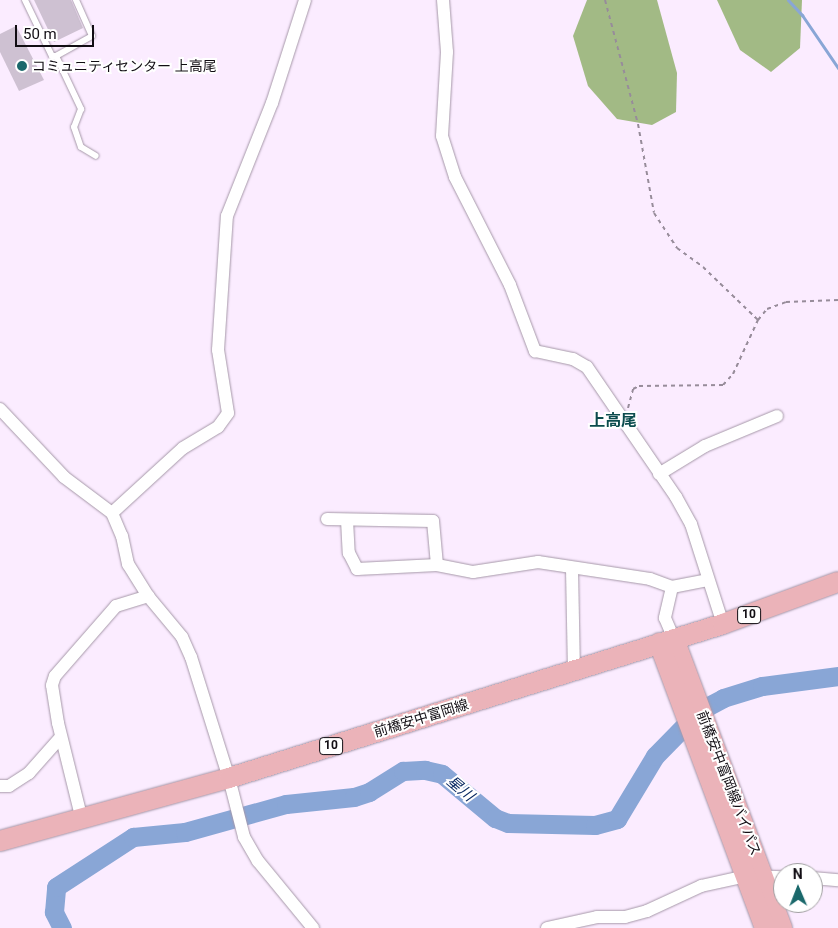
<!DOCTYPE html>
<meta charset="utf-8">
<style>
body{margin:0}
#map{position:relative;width:838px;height:928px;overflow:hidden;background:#fbecff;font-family:Roboto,"Noto Sans JP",sans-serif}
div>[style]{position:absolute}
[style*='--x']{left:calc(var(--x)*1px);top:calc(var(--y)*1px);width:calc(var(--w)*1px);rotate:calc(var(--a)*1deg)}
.forest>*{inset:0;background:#a2ba85}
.stream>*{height:3px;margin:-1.5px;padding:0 1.5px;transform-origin:1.5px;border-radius:1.5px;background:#89a6d6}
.river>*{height:19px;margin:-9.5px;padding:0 9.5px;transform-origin:9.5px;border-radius:9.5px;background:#89a6d6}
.building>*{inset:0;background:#cec1d2}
.path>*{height:2px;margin-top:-1px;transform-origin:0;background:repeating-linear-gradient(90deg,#978c9a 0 4px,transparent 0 8px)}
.roads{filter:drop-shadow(0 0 1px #a698a9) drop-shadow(0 0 1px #a698a9)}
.lane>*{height:6px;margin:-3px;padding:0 3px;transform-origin:3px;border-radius:3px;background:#fff}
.street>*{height:12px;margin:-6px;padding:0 6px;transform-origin:6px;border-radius:6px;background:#fff}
.primary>*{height:20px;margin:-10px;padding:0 10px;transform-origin:10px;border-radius:10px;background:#ebb3b9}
.dots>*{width:14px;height:14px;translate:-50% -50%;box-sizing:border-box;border:2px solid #fff;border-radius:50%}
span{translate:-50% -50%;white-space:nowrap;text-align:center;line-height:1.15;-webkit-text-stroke:4px #fff;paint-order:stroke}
.shield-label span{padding:1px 4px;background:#fff;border:1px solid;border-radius:4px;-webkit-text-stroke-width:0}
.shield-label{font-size:12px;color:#110d13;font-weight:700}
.poi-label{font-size:14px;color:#110d13}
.left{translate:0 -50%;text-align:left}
.street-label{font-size:14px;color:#110d13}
.water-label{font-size:15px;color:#082861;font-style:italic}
.quarter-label{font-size:16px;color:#0c4c4e;font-weight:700}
.north{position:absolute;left:773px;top:863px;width:50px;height:50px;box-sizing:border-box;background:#fff;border:1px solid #a09ea1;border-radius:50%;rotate:359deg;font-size:14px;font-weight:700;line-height:20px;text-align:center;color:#110d13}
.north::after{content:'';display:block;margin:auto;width:18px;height:22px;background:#1a686b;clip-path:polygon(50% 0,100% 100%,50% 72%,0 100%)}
.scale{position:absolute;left:15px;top:25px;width:79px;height:22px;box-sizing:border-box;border:2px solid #110d13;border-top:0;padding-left:6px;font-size:15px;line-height:18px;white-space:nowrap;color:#110d13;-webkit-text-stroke:4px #fff;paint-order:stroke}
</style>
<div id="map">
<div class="forest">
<i style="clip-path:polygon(587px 0,657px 0,677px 73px,676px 112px,652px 125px,617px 119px,588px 86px,573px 36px)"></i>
<i style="clip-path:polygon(717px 0,802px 0,800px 48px,771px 72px,740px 50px)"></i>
</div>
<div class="stream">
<i style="--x:788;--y:0;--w:21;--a:47"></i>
<i style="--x:802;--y:15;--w:64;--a:55.8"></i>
</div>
<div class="river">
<i style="--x:62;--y:928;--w:18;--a:-117"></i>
<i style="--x:54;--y:912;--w:25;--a:-85"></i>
<i style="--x:56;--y:887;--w:92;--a:-33"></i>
<i style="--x:133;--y:837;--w:52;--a:-5.5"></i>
<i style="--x:185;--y:832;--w:105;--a:-15.5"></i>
<i style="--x:286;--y:804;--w:68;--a:-5.9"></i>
<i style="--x:354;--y:797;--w:16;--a:-18"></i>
<i style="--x:369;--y:792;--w:40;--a:-32"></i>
<i style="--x:403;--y:771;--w:22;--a:-3"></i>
<i style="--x:425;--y:770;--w:17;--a:13"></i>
<i style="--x:442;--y:774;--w:69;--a:39.7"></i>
<i style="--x:495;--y:818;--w:14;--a:21"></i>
<i style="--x:508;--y:823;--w:87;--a:1.3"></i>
<i style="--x:595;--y:825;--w:23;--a:-15"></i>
<i style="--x:617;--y:819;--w:74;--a:-58.9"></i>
<i style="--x:655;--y:756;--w:63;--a:-45.6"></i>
<i style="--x:699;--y:711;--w:27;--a:-28"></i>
<i style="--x:723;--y:698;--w:41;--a:-17.1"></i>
<i style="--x:762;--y:686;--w:77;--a:-7.5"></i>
</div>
<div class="building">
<i style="clip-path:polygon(34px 0,71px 0,83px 28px,54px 42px)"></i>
<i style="clip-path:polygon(16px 26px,44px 80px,19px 91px,0 52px,0 34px)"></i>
</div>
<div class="path">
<i style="--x:605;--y:0;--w:128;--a:75.1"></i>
<i style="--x:638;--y:124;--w:90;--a:79.8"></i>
<i style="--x:654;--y:213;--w:42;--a:56.7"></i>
<i style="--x:677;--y:248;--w:32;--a:36"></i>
<i style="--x:703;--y:267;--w:76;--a:43.9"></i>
<i style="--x:628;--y:408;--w:20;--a:-75"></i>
<i style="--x:633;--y:389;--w:7;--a:-27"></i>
<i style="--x:639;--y:386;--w:84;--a:-0.7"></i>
<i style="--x:723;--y:385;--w:15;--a:-48"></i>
<i style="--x:733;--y:374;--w:60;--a:-65.2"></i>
<i style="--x:758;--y:320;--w:14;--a:-51"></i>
<i style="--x:767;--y:309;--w:20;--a:-20"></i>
<i style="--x:786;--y:302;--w:52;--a:-2.2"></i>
</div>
<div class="roads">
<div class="lane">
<i style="--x:25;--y:0;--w:62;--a:64.3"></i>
<i style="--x:52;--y:56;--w:4;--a:0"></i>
<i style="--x:76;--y:0;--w:39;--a:66"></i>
<i style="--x:92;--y:36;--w:41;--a:150.9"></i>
<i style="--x:56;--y:56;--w:59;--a:64.7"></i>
<i style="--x:81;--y:109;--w:19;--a:111"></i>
<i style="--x:74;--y:127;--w:21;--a:71"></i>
<i style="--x:81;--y:147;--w:17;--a:31"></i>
</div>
<div class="street">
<i style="--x:443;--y:0;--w:52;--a:85.6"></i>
<i style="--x:447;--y:52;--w:84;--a:93.4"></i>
<i style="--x:442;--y:136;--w:43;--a:72.4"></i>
<i style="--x:455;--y:177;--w:121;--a:63"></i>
<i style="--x:510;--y:285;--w:71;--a:69.3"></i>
<i style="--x:535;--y:351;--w:39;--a:12"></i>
<i style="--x:573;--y:359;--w:16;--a:30"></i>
<i style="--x:587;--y:367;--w:158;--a:55.6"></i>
<i style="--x:676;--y:497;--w:31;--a:61"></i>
<i style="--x:691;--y:524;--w:105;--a:72.3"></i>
<i style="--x:0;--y:409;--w:93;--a:46.7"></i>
<i style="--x:64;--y:477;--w:60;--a:36.9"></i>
<i style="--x:112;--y:513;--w:25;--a:67"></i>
<i style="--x:122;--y:536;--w:29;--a:78"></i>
<i style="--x:128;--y:564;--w:38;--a:58"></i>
<i style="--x:148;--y:596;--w:53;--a:50.3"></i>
<i style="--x:182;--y:637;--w:22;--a:66"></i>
<i style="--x:191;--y:657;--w:127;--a:72.6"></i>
<i style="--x:229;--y:778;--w:61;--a:75.7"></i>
<i style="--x:244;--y:837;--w:28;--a:60"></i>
<i style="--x:258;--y:861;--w:87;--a:50.6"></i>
<i style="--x:659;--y:474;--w:54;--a:-31.3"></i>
<i style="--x:705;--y:446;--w:78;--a:-22.6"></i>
<i style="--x:112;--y:513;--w:96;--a:-42.5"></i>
<i style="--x:183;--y:448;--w:41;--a:-31"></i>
<i style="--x:218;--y:427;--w:17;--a:-54"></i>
<i style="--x:228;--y:413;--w:64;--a:-99"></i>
<i style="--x:218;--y:350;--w:134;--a:-86.2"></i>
<i style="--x:227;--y:216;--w:122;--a:-68.3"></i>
<i style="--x:272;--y:103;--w:108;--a:-72.2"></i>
<i style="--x:327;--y:519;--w:106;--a:1.1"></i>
<i style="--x:433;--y:521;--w:44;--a:84.8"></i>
<i style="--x:347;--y:520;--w:33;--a:87"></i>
<i style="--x:349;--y:553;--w:18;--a:63"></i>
<i style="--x:357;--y:569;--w:80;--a:-2.9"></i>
<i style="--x:437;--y:565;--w:37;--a:11"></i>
<i style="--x:473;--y:572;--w:66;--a:-8.7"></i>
<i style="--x:538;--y:562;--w:113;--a:8.6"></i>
<i style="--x:650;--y:579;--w:23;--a:20"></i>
<i style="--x:672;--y:587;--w:36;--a:-11"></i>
<i style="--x:572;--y:569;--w:101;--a:88.9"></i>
<i style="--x:672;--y:587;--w:32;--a:103"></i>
<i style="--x:665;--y:618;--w:23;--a:67"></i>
<i style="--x:0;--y:786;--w:9;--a:0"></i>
<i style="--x:9;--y:786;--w:24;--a:-33"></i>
<i style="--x:29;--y:773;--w:48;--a:-48.4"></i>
<i style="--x:82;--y:820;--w:100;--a:-103.9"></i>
<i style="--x:58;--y:723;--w:38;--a:-99"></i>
<i style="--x:52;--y:685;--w:9;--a:-72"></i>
<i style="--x:55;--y:676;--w:93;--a:-48.9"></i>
<i style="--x:116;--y:606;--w:34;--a:-17"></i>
<i style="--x:813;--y:878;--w:25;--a:5"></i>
<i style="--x:547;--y:928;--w:51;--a:-12.4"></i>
<i style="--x:597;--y:917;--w:28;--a:0"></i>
<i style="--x:625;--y:917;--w:23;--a:-15"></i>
<i style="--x:647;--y:911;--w:60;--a:-24.8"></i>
<i style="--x:701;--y:886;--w:46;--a:-12.5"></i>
<i style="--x:746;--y:876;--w:37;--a:2"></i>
</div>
<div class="primary">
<i style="--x:674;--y:639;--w:309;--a:69.5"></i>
<i style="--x:659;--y:643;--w:304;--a:69.6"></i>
<i style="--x:0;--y:841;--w:238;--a:-15.4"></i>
<i style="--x:229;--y:778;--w:517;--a:-17.31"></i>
<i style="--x:723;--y:624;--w:122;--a:-20.1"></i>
</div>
</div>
<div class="dots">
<i style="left:22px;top:66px;background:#1a686b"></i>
</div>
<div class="shield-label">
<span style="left:749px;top:615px">10</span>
<span style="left:331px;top:746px">10</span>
</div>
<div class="poi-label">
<span class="left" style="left:32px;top:66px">コミュニティセンター 上高尾</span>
</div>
<div class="street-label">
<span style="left:421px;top:718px;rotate:-17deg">前橋安中富岡線</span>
<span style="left:729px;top:783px;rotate:69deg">前橋安中富岡線バイパス</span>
</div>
<div class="water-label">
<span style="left:460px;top:789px;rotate:40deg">星川</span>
</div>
<div class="quarter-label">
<span style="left:613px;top:421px">上高尾</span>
</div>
<div class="north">N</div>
<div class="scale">50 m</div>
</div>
